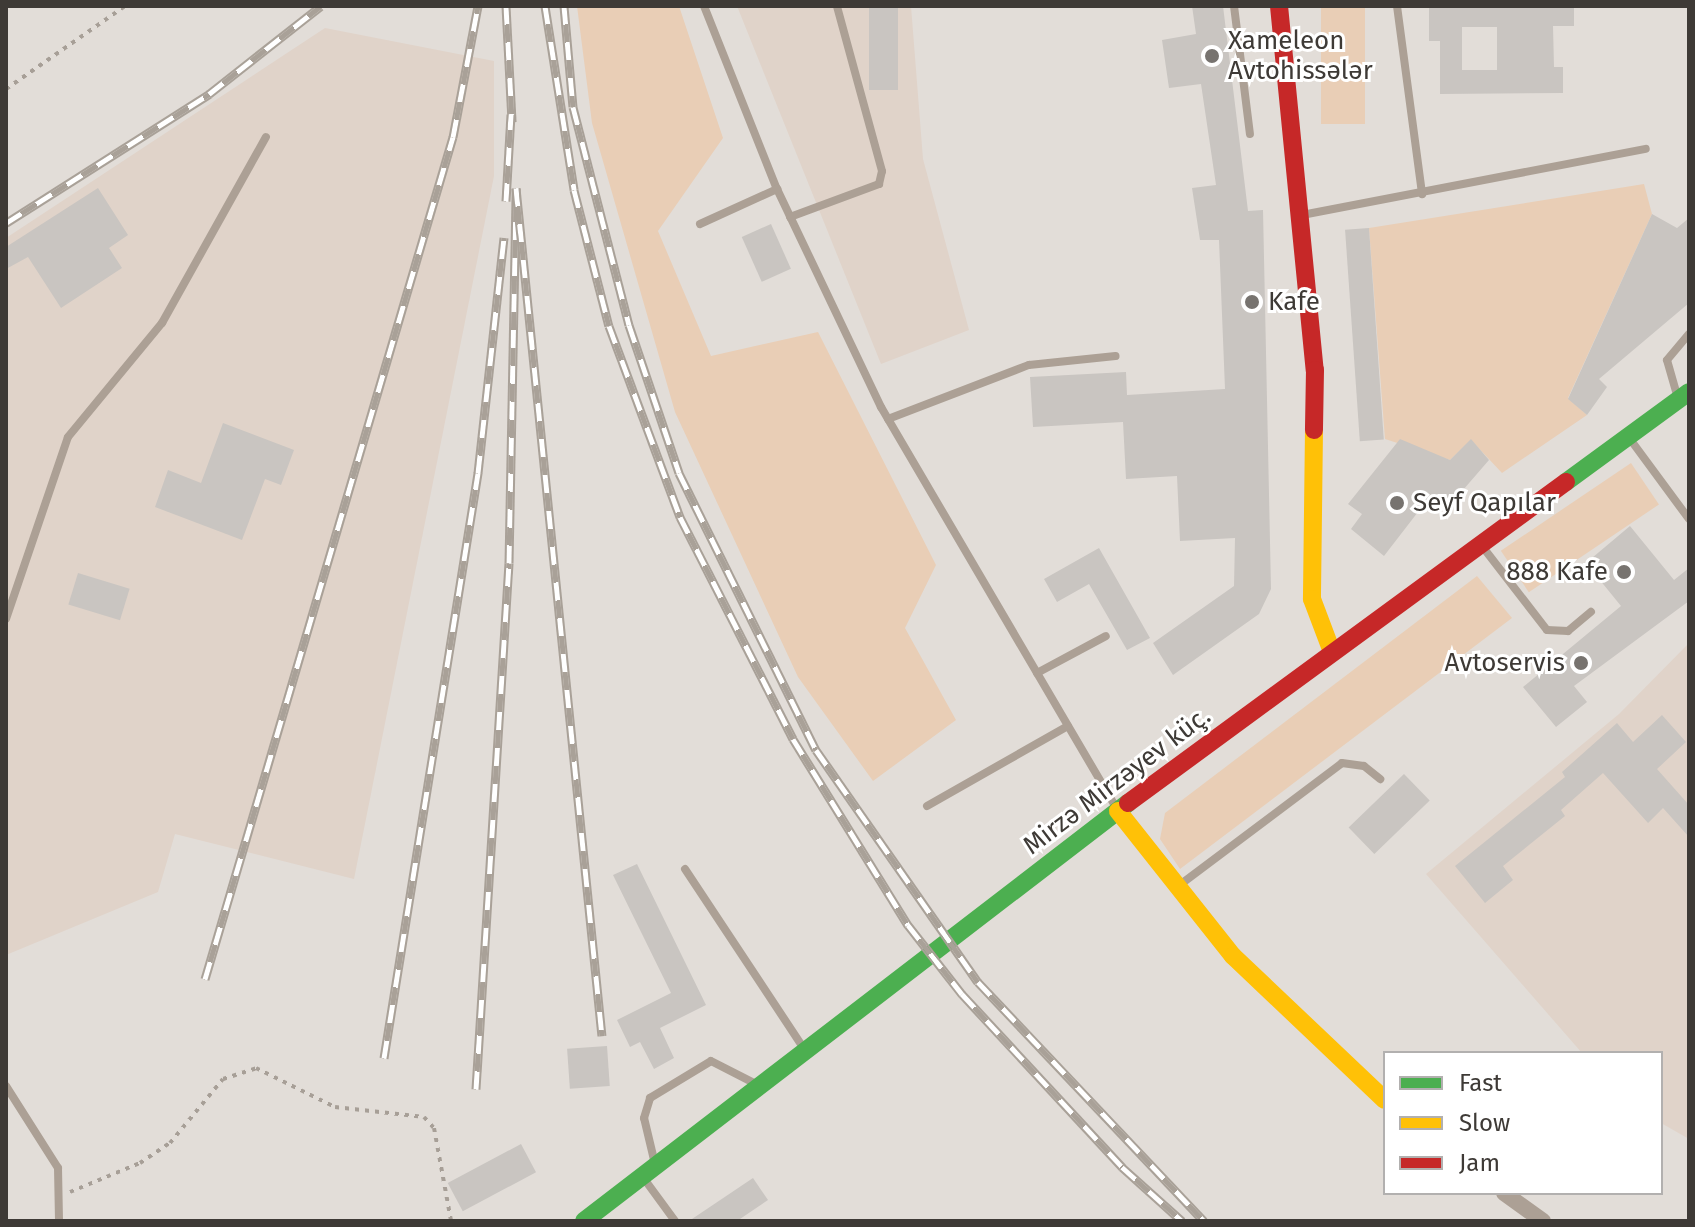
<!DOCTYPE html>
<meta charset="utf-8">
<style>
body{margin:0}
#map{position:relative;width:1695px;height:1227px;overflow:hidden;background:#e2ddd8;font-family:"Fira Sans",sans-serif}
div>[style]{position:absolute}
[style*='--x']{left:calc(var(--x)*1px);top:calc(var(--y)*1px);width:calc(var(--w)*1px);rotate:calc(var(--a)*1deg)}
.built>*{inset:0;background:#e0d3c9}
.green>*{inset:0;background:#e9ceb6;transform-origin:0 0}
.building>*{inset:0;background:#c9c5c1;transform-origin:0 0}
.path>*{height:4px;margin-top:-2px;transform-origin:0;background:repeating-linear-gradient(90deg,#a79f97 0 4px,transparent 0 10px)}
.lane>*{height:8px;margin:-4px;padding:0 4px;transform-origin:4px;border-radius:4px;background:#aca095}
.street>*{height:16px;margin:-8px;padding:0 8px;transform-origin:8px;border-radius:8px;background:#aca095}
.fast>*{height:18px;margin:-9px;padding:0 9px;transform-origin:9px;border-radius:9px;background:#4caf50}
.slow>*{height:18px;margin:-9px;padding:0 9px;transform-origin:9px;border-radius:9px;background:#ffc107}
.jam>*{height:18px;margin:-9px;padding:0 9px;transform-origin:9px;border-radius:9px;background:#c62828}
.rail>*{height:9px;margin-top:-4.5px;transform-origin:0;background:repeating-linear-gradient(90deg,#fff 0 18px,#a9a198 0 36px);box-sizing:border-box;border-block:2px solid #a9a198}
.dots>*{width:22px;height:22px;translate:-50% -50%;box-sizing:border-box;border:4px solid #fff;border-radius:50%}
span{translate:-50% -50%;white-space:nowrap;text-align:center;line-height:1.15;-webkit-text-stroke:6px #fff;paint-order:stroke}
.poi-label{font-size:26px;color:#3e3a36}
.left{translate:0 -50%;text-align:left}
.right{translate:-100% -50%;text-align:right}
.street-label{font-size:26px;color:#3e3a36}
.frame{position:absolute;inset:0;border:8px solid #3e3a36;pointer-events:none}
.legend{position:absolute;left:1383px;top:1051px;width:280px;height:144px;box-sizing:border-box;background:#fff;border:2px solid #b2b0af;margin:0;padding:10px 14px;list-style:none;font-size:24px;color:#3e3a36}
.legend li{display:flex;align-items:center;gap:16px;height:40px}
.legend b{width:40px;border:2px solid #b2b0af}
</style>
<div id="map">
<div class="built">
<i style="clip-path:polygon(737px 6px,911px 6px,923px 159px,969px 330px,881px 364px)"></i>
<i style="clip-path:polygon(325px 28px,494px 61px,494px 176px,354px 879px,175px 834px,158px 892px,6px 955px,6px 238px)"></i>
<i style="clip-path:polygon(1689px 643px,1689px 1139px,1661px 1123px,1661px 1053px,1582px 1053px,1426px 874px,1619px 714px)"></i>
</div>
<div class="green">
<i style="clip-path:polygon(577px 6px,679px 6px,723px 138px,658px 231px,711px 356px,818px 332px,936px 565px,905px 628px,956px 720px,873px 781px,798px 677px,675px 412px,592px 123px)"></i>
<i style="left:1321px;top:6px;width:44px;height:118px"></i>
<i style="clip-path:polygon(1644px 184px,1652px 214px,1568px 398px,1587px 415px,1502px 473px,1471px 440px,1450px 460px,1385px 439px,1369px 228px)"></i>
<i style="left:1631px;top:463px;width:50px;height:157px;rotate:56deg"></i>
<i style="clip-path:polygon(1477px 576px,1512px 618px,1180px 869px,1160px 839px,1165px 813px)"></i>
</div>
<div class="building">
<i style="left:869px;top:6px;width:29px;height:84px"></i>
<i style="clip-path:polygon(1192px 6px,1223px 6px,1248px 211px,1263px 210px,1271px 589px,1259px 614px,1173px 675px,1153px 643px,1234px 586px,1235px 538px,1180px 541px,1177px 476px,1126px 479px,1123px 422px,1033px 427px,1030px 377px,1126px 372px,1127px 395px,1225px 389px,1219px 240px,1200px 240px,1192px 188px,1216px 185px,1201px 84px,1169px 88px,1162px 40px,1196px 34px)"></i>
<i style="clip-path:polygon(evenodd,1429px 6px,1574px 6px,1574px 26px,1553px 26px,1554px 67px,1563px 67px,1563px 93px,1440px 94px,1440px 41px,1429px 41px,1429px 6px,1462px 27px,1497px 27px,1497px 70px,1462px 70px,1462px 27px)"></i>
<i style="clip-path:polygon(98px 188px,128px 235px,109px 248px,122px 268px,61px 308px,28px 257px,6px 269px,6px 247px)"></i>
<i style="clip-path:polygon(1652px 214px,1677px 228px,1689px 218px,1689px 303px,1599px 379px,1607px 387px,1587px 415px,1568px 399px)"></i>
<i style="left:771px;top:224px;width:49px;height:32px;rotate:66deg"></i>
<i style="left:1369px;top:228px;width:212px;height:24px;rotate:86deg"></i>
<i style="clip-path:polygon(223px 423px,294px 450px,281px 485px,265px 479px,242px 540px,155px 507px,168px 470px,201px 483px)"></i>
<i style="clip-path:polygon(1400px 439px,1450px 460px,1471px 439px,1489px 460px,1444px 512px,1428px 499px,1384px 556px,1351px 529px,1362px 514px,1348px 504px)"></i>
<i style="clip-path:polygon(1630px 526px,1674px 580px,1689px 568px,1689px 601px,1574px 686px,1587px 702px,1556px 727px,1523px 687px,1621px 606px,1586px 563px)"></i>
<i style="clip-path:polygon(1099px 548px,1150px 638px,1127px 650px,1089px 584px,1057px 602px,1044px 579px)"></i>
<i style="left:78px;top:573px;width:54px;height:33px;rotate:17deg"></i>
<i style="clip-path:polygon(1662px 715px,1686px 742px,1657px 769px,1689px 805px,1689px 837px,1663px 808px,1648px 823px,1603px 773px,1561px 810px,1565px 816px,1503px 866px,1513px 880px,1485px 903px,1455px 866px,1565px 777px,1562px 772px,1617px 723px,1633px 742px)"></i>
<i style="left:1404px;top:774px;width:37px;height:77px;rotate:46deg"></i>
<i style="clip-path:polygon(637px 864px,706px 1005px,660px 1028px,674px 1058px,654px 1069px,640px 1042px,630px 1047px,617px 1020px,671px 993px,613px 875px)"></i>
<i style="left:607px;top:1046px;width:40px;height:40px;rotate:86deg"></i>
<i style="left:521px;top:1144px;width:32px;height:83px;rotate:62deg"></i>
<i style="clip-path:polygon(753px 1178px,768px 1200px,737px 1221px,689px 1221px)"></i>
</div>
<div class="path">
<i style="--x:6;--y:89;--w:145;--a:-34.9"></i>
<i style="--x:70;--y:1192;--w:76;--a:-22.5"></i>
<i style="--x:140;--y:1163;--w:36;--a:-34"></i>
<i style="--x:170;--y:1143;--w:83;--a:-50.4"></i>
<i style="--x:223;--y:1079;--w:35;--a:-18"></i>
<i style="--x:256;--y:1068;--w:88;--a:26.3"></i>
<i style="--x:335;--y:1107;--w:90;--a:6.4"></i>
<i style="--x:424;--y:1117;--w:15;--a:48"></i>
<i style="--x:434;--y:1128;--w:95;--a:79.6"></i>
</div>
<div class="lane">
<i style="--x:704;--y:6;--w:197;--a:68.3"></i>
<i style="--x:777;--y:189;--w:242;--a:64.5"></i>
<i style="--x:881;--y:407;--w:465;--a:59.6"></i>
<i style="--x:1234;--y:6;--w:129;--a:82.9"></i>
<i style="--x:1397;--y:6;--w:190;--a:82.4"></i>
<i style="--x:1302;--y:215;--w:350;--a:-10.9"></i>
<i style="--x:790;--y:217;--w:95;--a:-20.3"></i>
<i style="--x:879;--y:184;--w:13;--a:-77"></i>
<i style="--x:882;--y:171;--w:171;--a:-105.3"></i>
<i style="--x:700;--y:224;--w:85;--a:-24.4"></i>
<i style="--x:1677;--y:395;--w:36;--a:-106"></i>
<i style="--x:1667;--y:360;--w:34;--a:-50"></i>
<i style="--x:888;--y:419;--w:151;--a:-21"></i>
<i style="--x:1029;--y:365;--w:87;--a:-5.9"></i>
<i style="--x:1630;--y:439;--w:99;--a:53.6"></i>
<i style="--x:1482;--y:546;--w:106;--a:52.3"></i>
<i style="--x:1547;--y:630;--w:21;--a:3"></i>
<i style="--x:1568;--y:631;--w:30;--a:-40"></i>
<i style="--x:6;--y:619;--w:192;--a:-71.2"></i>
<i style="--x:68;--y:437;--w:148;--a:-50.5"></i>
<i style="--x:162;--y:323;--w:213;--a:-60.8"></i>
<i style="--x:1037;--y:673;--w:78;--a:-28.2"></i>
<i style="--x:927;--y:806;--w:162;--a:-29.6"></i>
<i style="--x:685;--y:869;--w:217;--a:56.5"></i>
<i style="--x:1181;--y:884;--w:201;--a:-36.9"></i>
<i style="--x:1342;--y:763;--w:22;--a:8"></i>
<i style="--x:1364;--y:766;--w:21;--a:39"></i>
<i style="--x:6;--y:1086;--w:97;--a:57.6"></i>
<i style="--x:58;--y:1168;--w:53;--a:88.9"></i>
<i style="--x:655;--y:1164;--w:47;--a:-103.4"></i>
<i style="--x:644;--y:1118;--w:21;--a:-73"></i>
<i style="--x:650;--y:1098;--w:71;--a:-31.2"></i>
<i style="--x:711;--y:1061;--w:53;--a:27.1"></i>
<i style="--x:645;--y:1180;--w:51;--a:53.8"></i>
</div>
<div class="street">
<i style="--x:1504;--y:1193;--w:48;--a:35.7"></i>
</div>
<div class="fast">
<i style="--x:1566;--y:482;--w:152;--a:-36.2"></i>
<i style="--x:584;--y:1221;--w:686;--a:-37.54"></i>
</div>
<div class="slow">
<i style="--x:1314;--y:430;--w:169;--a:90.7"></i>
<i style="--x:1312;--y:599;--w:57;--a:69.3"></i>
<i style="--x:1118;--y:811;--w:185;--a:51.6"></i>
<i style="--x:1233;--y:956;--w:209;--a:43.5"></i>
</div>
<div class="jam">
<i style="--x:1279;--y:6;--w:366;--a:84.4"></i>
<i style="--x:1315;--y:370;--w:60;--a:91"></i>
<i style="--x:1128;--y:803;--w:543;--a:-36.24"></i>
</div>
<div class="rail">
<i style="--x:506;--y:6;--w:116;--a:87"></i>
<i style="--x:545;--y:6;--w:186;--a:81"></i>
<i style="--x:574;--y:190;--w:140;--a:75.6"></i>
<i style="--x:609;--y:326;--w:204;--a:69.6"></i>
<i style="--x:680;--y:517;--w:249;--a:63"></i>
<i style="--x:793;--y:739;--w:219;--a:58.3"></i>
<i style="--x:908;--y:925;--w:88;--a:52"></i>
<i style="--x:962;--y:994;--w:236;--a:47.2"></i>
<i style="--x:1122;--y:1167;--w:81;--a:42"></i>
<i style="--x:564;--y:6;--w:101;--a:84.9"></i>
<i style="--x:573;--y:107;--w:225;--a:75.6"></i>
<i style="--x:629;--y:325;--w:156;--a:71.3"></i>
<i style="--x:679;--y:473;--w:309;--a:63.7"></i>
<i style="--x:816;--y:750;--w:283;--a:55.1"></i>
<i style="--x:978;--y:982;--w:329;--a:46.6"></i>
<i style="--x:506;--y:201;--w:87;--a:-86.7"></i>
<i style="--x:6;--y:223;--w:241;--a:-32.4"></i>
<i style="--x:209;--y:94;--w:142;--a:-38.2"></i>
<i style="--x:205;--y:979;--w:878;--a:-73.59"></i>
<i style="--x:453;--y:137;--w:133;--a:-79.2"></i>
<i style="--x:384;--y:1058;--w:593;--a:-80.87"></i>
<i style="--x:478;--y:473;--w:237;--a:-83.7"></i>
<i style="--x:476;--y:1089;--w:527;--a:-86.41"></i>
<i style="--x:509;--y:563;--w:375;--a:-88.9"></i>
<i style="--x:516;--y:188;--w:852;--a:84.21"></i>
</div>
<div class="dots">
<i style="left:1212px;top:56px;background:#77736f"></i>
<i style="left:1252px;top:302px;background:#77736f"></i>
<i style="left:1397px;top:503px;background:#77736f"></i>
<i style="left:1624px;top:572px;background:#77736f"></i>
<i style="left:1581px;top:663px;background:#77736f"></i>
</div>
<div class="poi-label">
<span class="left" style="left:1228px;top:56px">Xameleon<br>Avtohissələr</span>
<span class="left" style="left:1268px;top:302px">Kafe</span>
<span class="left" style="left:1413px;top:503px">Seyf Qapılar</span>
<span class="right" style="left:1608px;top:572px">888 Kafe</span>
<span class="right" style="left:1565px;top:663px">Avtoservis</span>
</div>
<div class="street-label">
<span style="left:1117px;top:781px;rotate:-37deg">Mirzə Mirzəyev küç.</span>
</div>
<div class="frame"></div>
<ul class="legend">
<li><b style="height:10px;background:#4caf50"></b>Fast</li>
<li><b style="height:10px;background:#ffc107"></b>Slow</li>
<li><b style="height:10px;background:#c62828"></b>Jam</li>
</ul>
</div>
